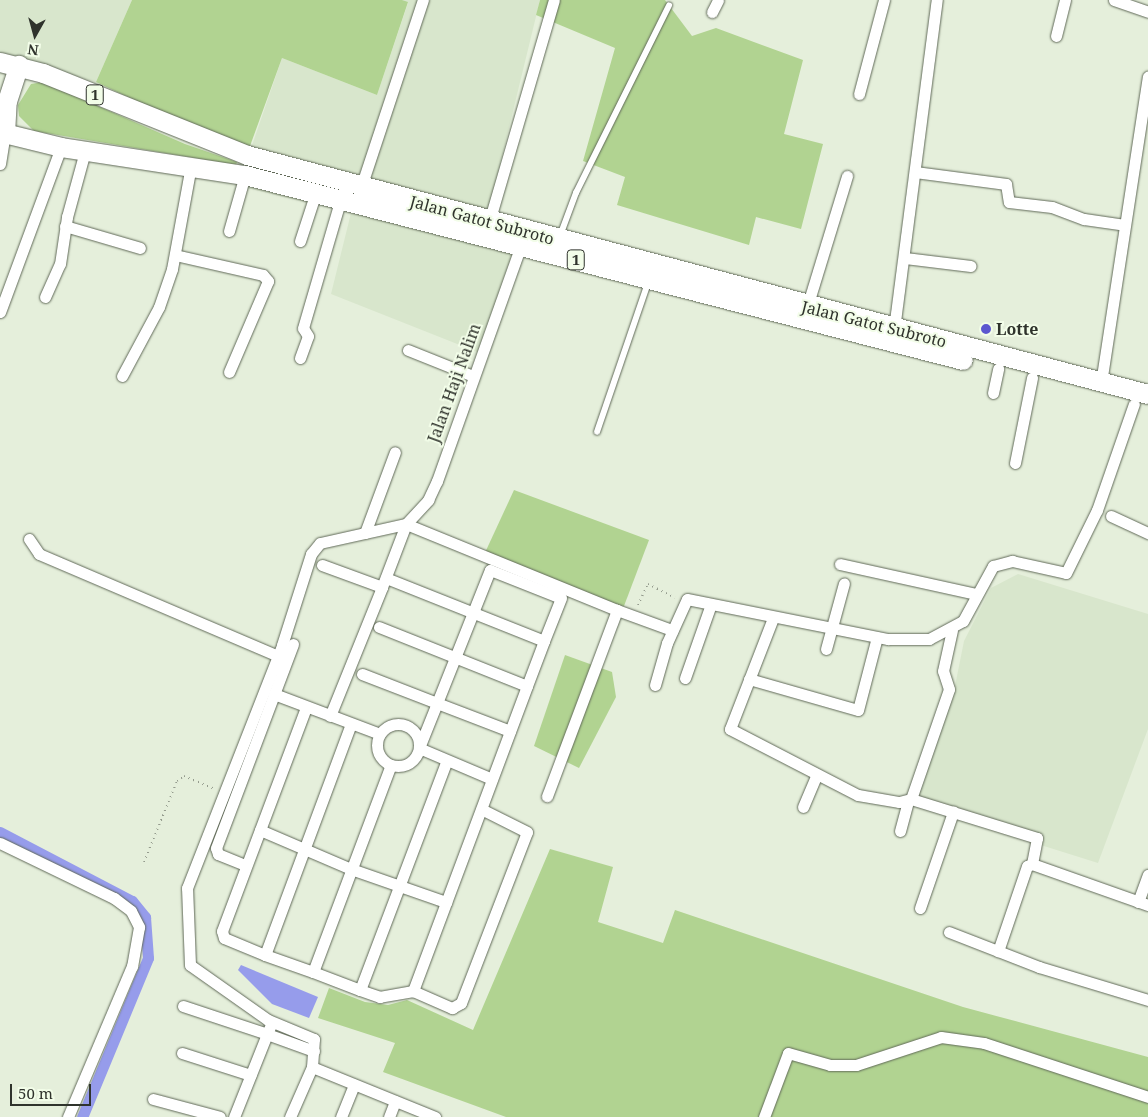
<!DOCTYPE html>
<style>
body{margin:0}
#map{position:relative;width:1148px;height:1117px;overflow:hidden;background:#e5efdb;font-family:"Noto Serif",serif}
div>[style]{position:absolute}
[style*='--x']{left:calc(var(--x)*1px);top:calc(var(--y)*1px);width:calc(var(--w)*1px);rotate:calc(var(--a)*1deg)}
.built>*{inset:0;background:#d8e6cc}
.green>*{inset:0;background:#b1d391}
.water>*{inset:0;background:#969ceb}
.canal>*{height:11px;margin:-5.5px;padding:0 5.5px;transform-origin:5.5px;border-radius:5.5px;background:#969ceb}
.path>*{height:2px;margin-top:-1px;transform-origin:0;background:repeating-linear-gradient(90deg,#949b8d 0 1px,transparent 0 5px)}
.roads{filter:drop-shadow(0 0 1px #606958) drop-shadow(0 0 1px #606958)}
.service>*{height:5.5px;margin:-2.75px;padding:0 2.75px;transform-origin:2.75px;border-radius:2.75px;background:#fff}
.minor>*{height:11px;margin:-5.5px;padding:0 5.5px;transform-origin:5.5px;border-radius:5.5px;background:#fff}
.minor>.ring{margin:-5.5px;padding:0;box-sizing:content-box;background:none;border:11px solid #fff;border-radius:50%}
.trunk>*{height:19px;margin:-9.5px;padding:0 9.5px;transform-origin:9.5px;border-radius:9.5px;background:#fff}
.dots>*{width:14px;height:14px;translate:-50% -50%;box-sizing:border-box;border:2px solid #f2fde8;border-radius:50%}
span{translate:-50% -50%;white-space:nowrap;text-align:center;line-height:1.15;-webkit-text-stroke:4px #f2fde8;paint-order:stroke}
.shield-label span{padding:1px 4px;background:#f2fde8;border:1px solid;border-radius:4px;-webkit-text-stroke-width:0}
.shield-label{font-size:15px;color:#2f332c;font-weight:700}
.street-label{font-size:16px;color:#2f332c}
.poi-label{font-size:16px;color:#2f332c;font-weight:700}
.left{translate:0 -50%;text-align:left}
.north{position:absolute;left:10px;top:10px;width:50px;height:50px;-webkit-text-stroke:4px #f2fde8;paint-order:stroke;rotate:187deg;font-size:14px;font-weight:700;line-height:20px;text-align:center;color:#2f332c}
.north::after{content:'';display:block;margin:auto;width:18px;height:22px;background:#2f332c;clip-path:polygon(50% 0,100% 100%,50% 72%,0 100%)}
.scale{position:absolute;left:10px;top:1084px;width:81px;height:22px;box-sizing:border-box;border:2px solid #2f332c;border-top:0;padding-left:6px;font-size:15px;line-height:18px;white-space:nowrap;color:#2f332c;-webkit-text-stroke:4px #f2fde8;paint-order:stroke}
</style>
<div id="map">
<div class="built">
<i style="clip-path:polygon(0 0,132px 0,96px 82px,0 54px)"></i>
<i style="clip-path:polygon(402px 0,540px 0,488px 214px,526px 224px,480px 353px,331px 294px,351px 213px,238px 186px,282px 58px,377px 95px,408px 3px)"></i>
<i style="clip-path:polygon(1018px 574px,1148px 614px,1148px 729px,1098px 863px,914px 805px,954px 691px,964px 641px,991px 588px)"></i>
</div>
<div class="green">
<i style="clip-path:polygon(132px 0,402px 0,408px 2px,377px 95px,282px 58px,250px 146px,204px 133px,96px 82px)"></i>
<i style="clip-path:polygon(540px 0,665px 0,692px 36px,716px 28px,803px 60px,784px 134px,823px 144px,801px 229px,756px 217px,749px 245px,617px 205px,625px 177px,583px 161px,615px 48px,536px 15px)"></i>
<i style="clip-path:polygon(43px 82px,185px 144px,237px 162px,236px 165px,34px 131px,19px 116px,18px 105px,31px 84px)"></i>
<i style="clip-path:polygon(514px 490px,649px 540px,624px 606px,584px 601px,483px 557px)"></i>
<i style="clip-path:polygon(565px 655px,612px 672px,616px 697px,579px 768px,534px 746px)"></i>
<i style="clip-path:polygon(550px 849px,613px 867px,598px 922px,663px 943px,675px 910px,963px 1007px,1148px 1057px,1148px 1117px,506px 1117px,383px 1072px,395px 1043px,318px 1018px,329px 988px,365px 1002px,388px 1005px,407px 1000px,473px 1030px)"></i>
</div>
<div class="water">
<i style="clip-path:polygon(241px 965px,318px 997px,309px 1018px,272px 1004px,238px 970px)"></i>
</div>
<div class="canal">
<i style="--x:0;--y:832;--w:149;--a:27.6"></i>
<i style="--x:132;--y:901;--w:21;--a:51"></i>
<i style="--x:145;--y:917;--w:41;--a:85.8"></i>
<i style="--x:148;--y:958;--w:172;--a:112.5"></i>
</div>
<div class="path">
<i style="--x:638;--y:605;--w:23;--a:-65"></i>
<i style="--x:648;--y:584;--w:30;--a:27"></i>
<i style="--x:144;--y:862;--w:87;--a:-67.8"></i>
<i style="--x:177;--y:781;--w:9;--a:-36"></i>
<i style="--x:184;--y:776;--w:34;--a:23"></i>
</div>
<div class="roads">
<div class="service">
<i style="--x:560;--y:236;--w:46;--a:-69.6"></i>
<i style="--x:576;--y:193;--w:209;--a:-63.6"></i>
<i style="--x:597;--y:432;--w:157;--a:-71.1"></i>
</div>
<div class="minor">
<i style="--x:1114;--y:0;--w:36;--a:19"></i>
<i style="--x:712;--y:12;--w:13;--a:-63"></i>
<i style="--x:1056;--y:36;--w:37;--a:-76"></i>
<i style="--x:859;--y:94;--w:97;--a:-75.1"></i>
<i style="--x:0;--y:164;--w:30;--a:-81"></i>
<i style="--x:915;--y:172;--w:92;--a:7.5"></i>
<i style="--x:1006;--y:184;--w:18;--a:81"></i>
<i style="--x:1009;--y:202;--w:43;--a:6.6"></i>
<i style="--x:1052;--y:207;--w:34;--a:21"></i>
<i style="--x:1084;--y:219;--w:41;--a:8.3"></i>
<i style="--x:361;--y:187;--w:197;--a:-71.7"></i>
<i style="--x:489;--y:222;--w:231;--a:-73.7"></i>
<i style="--x:65;--y:226;--w:78;--a:16.3"></i>
<i style="--x:229;--y:231;--w:58;--a:-74.1"></i>
<i style="--x:300;--y:241;--w:52;--a:-71.9"></i>
<i style="--x:175;--y:255;--w:90;--a:12.8"></i>
<i style="--x:263;--y:275;--w:8;--a:50"></i>
<i style="--x:268;--y:281;--w:99;--a:113.2"></i>
<i style="--x:905;--y:258;--w:66;--a:6.9"></i>
<i style="--x:45;--y:297;--w:36;--a:-66"></i>
<i style="--x:60;--y:264;--w:48;--a:-81.5"></i>
<i style="--x:67;--y:217;--w:68;--a:-74.7"></i>
<i style="--x:807;--y:307;--w:137;--a:-73"></i>
<i style="--x:0;--y:312;--w:176;--a:-69.7"></i>
<i style="--x:894;--y:329;--w:332;--a:-82.6"></i>
<i style="--x:408;--y:350;--w:70;--a:21.8"></i>
<i style="--x:300;--y:358;--w:23;--a:-70"></i>
<i style="--x:308;--y:336;--w:9;--a:-122"></i>
<i style="--x:303;--y:328;--w:135;--a:-73.7"></i>
<i style="--x:122;--y:376;--w:78;--a:-61.8"></i>
<i style="--x:159;--y:307;--w:40;--a:-71.1"></i>
<i style="--x:172;--y:269;--w:106;--a:-79.6"></i>
<i style="--x:1101;--y:383;--w:310;--a:-81.3"></i>
<i style="--x:993;--y:393;--w:25;--a:-78"></i>
<i style="--x:1015;--y:463;--w:87;--a:-78.7"></i>
<i style="--x:1111;--y:516;--w:41;--a:24.7"></i>
<i style="--x:365;--y:533;--w:86;--a:-69.7"></i>
<i style="--x:29;--y:539;--w:18;--a:56"></i>
<i style="--x:39;--y:554;--w:260;--a:23.1"></i>
<i style="--x:840;--y:564;--w:139;--a:12.4"></i>
<i style="--x:322;--y:565;--w:64;--a:20.1"></i>
<i style="--x:382;--y:587;--w:67;--a:-69.1"></i>
<i style="--x:406;--y:524;--w:33;--a:-47"></i>
<i style="--x:428;--y:500;--w:21;--a:-65"></i>
<i style="--x:437;--y:481;--w:251;--a:-70.4"></i>
<i style="--x:386;--y:578;--w:170;--a:21.7"></i>
<i style="--x:544;--y:641;--w:48;--a:110.7"></i>
<i style="--x:527;--y:686;--w:326;--a:110.5"></i>
<i style="--x:413;--y:991;--w:43;--a:23.6"></i>
<i style="--x:452;--y:1008;--w:10;--a:-29"></i>
<i style="--x:461;--y:1003;--w:183;--a:-68.9"></i>
<i style="--x:527;--y:832;--w:51;--a:-153.4"></i>
<i style="--x:617;--y:610;--w:59;--a:20"></i>
<i style="--x:773;--y:618;--w:119;--a:111.2"></i>
<i style="--x:730;--y:729;--w:144;--a:27.3"></i>
<i style="--x:858;--y:795;--w:42;--a:9.7"></i>
<i style="--x:899;--y:802;--w:12;--a:-14"></i>
<i style="--x:911;--y:799;--w:132;--a:17.2"></i>
<i style="--x:1037;--y:838;--w:26;--a:101"></i>
<i style="--x:1032;--y:864;--w:5;--a:158"></i>
<i style="--x:1027;--y:866;--w:90;--a:108.8"></i>
<i style="--x:379;--y:627;--w:159;--a:21.7"></i>
<i style="--x:826;--y:649;--w:68;--a:-74.7"></i>
<i style="--x:362;--y:674;--w:80;--a:21.1"></i>
<i style="--x:437;--y:703;--w:48;--a:111.8"></i>
<i style="--x:419;--y:748;--w:79;--a:23"></i>
<i style="--x:685;--y:678;--w:78;--a:-70.6"></i>
<i style="--x:749;--y:679;--w:113;--a:15.9"></i>
<i style="--x:858;--y:710;--w:75;--a:-75.4"></i>
<i style="--x:655;--y:685;--w:44;--a:-74.1"></i>
<i style="--x:667;--y:643;--w:48;--a:-65.6"></i>
<i style="--x:687;--y:599;--w:205;--a:11.3"></i>
<i style="--x:888;--y:639;--w:41;--a:0"></i>
<i style="--x:929;--y:639;--w:38;--a:-28"></i>
<i style="--x:963;--y:621;--w:63;--a:-61.4"></i>
<i style="--x:993;--y:566;--w:20;--a:-15"></i>
<i style="--x:1012;--y:561;--w:55;--a:12.5"></i>
<i style="--x:1066;--y:573;--w:70;--a:-63.8"></i>
<i style="--x:1097;--y:510;--w:112;--a:-70.8"></i>
<i style="--x:274;--y:694;--w:113;--a:20.7"></i>
<i style="--x:330;--y:716;--w:139;--a:-68"></i>
<i class="ring" style="left:377px;top:724px;width:31px;height:31px"></i>
<i style="--x:510;--y:731;--w:78;--a:-159"></i>
<i style="--x:437;--y:703;--w:143;--a:-68.3"></i>
<i style="--x:490;--y:570;--w:76;--a:21.5"></i>
<i style="--x:561;--y:598;--w:46;--a:111.6"></i>
<i style="--x:911;--y:799;--w:116;--a:-70.9"></i>
<i style="--x:949;--y:689;--w:19;--a:-108"></i>
<i style="--x:943;--y:671;--w:42;--a:-77.6"></i>
<i style="--x:803;--y:807;--w:34;--a:-67"></i>
<i style="--x:260;--y:830;--w:99;--a:23.2"></i>
<i style="--x:351;--y:869;--w:101;--a:19.2"></i>
<i style="--x:900;--y:831;--w:31;--a:-75"></i>
<i style="--x:0;--y:843;--w:127;--a:25.8"></i>
<i style="--x:114;--y:898;--w:21;--a:37"></i>
<i style="--x:131;--y:911;--w:18;--a:63"></i>
<i style="--x:139;--y:927;--w:40;--a:100"></i>
<i style="--x:132;--y:966;--w:164;--a:113"></i>
<i style="--x:1032;--y:864;--w:123;--a:19.5"></i>
<i style="--x:245;--y:865;--w:29;--a:-158"></i>
<i style="--x:218;--y:854;--w:6;--a:-108"></i>
<i style="--x:216;--y:848;--w:218;--a:-69.3"></i>
<i style="--x:1138;--y:902;--w:29;--a:-70"></i>
<i style="--x:920;--y:908;--w:102;--a:-71"></i>
<i style="--x:949;--y:932;--w:97;--a:21.3"></i>
<i style="--x:1039;--y:967;--w:114;--a:16.8"></i>
<i style="--x:265;--y:955;--w:44;--a:-157.5"></i>
<i style="--x:224;--y:938;--w:7;--a:-106"></i>
<i style="--x:222;--y:931;--w:239;--a:-69.4"></i>
<i style="--x:313;--y:972;--w:51;--a:-160.5"></i>
<i style="--x:265;--y:955;--w:246;--a:-69.6"></i>
<i style="--x:360;--y:990;--w:50;--a:-159"></i>
<i style="--x:313;--y:972;--w:221;--a:-69.4"></i>
<i style="--x:413;--y:991;--w:34;--a:170"></i>
<i style="--x:380;--y:997;--w:21;--a:-161"></i>
<i style="--x:360;--y:990;--w:243;--a:-69.3"></i>
<i style="--x:183;--y:1006;--w:89;--a:18.4"></i>
<i style="--x:267;--y:1034;--w:8;--a:-67"></i>
<i style="--x:182;--y:1053;--w:72;--a:17.7"></i>
<i style="--x:312;--y:1067;--w:133;--a:22.1"></i>
<i style="--x:153;--y:1099;--w:69;--a:15"></i>
<i style="--x:234;--y:1117;--w:89;--a:-68.3"></i>
<i style="--x:267;--y:1034;--w:50;--a:19.9"></i>
<i style="--x:290;--y:1117;--w:55;--a:-66.3"></i>
<i style="--x:312;--y:1067;--w:28;--a:-86"></i>
<i style="--x:314;--y:1039;--w:50;--a:-157.6"></i>
<i style="--x:268;--y:1020;--w:95;--a:-144.8"></i>
<i style="--x:190;--y:965;--w:77;--a:-92.2"></i>
<i style="--x:187;--y:888;--w:261;--a:-68.6"></i>
<i style="--x:282;--y:645;--w:96;--a:-72.3"></i>
<i style="--x:311;--y:554;--w:14;--a:-51"></i>
<i style="--x:320;--y:543;--w:88;--a:-12.5"></i>
<i style="--x:406;--y:524;--w:228;--a:22.2"></i>
<i style="--x:617;--y:610;--w:199;--a:110.6"></i>
<i style="--x:341;--y:1117;--w:35;--a:-68"></i>
<i style="--x:389;--y:1117;--w:17;--a:-69"></i>
<i style="--x:764;--y:1117;--w:68;--a:-69.4"></i>
<i style="--x:788;--y:1053;--w:44;--a:15.9"></i>
<i style="--x:830;--y:1065;--w:26;--a:0"></i>
<i style="--x:856;--y:1065;--w:89;--a:-18.2"></i>
<i style="--x:941;--y:1037;--w:43;--a:7.9"></i>
<i style="--x:984;--y:1043;--w:173;--a:18.2"></i>
</div>
<div class="trunk">
<i style="--x:0;--y:62;--w:44;--a:14.3"></i>
<i style="--x:43;--y:73;--w:220;--a:21.9"></i>
<i style="--x:247;--y:155;--w:932;--a:14.86"></i>
<i style="--x:0;--y:132;--w:63;--a:13.8"></i>
<i style="--x:61;--y:147;--w:186;--a:8.7"></i>
<i style="--x:245;--y:175;--w:741;--a:14.45"></i>
<i style="--x:5;--y:134;--w:33;--a:-87"></i>
<i style="--x:7;--y:101;--w:38;--a:-72"></i>
</div>
</div>
<div class="dots">
<i style="left:986px;top:329px;background:#5c57cf"></i>
</div>
<div class="shield-label">
<span style="left:95px;top:95px">1</span>
<span style="left:576px;top:260px">1</span>
</div>
<div class="street-label">
<span style="left:482px;top:220px;rotate:15deg">Jalan Gatot Subroto</span>
<span style="left:874px;top:324px;rotate:14deg">Jalan Gatot Subroto</span>
<span style="left:454px;top:383px;rotate:-70deg">Jalan Haji Nalim</span>
</div>
<div class="poi-label">
<span class="left" style="left:996px;top:329px">Lotte</span>
</div>
<div class="north">N</div>
<div class="scale">50 m</div>
</div>
